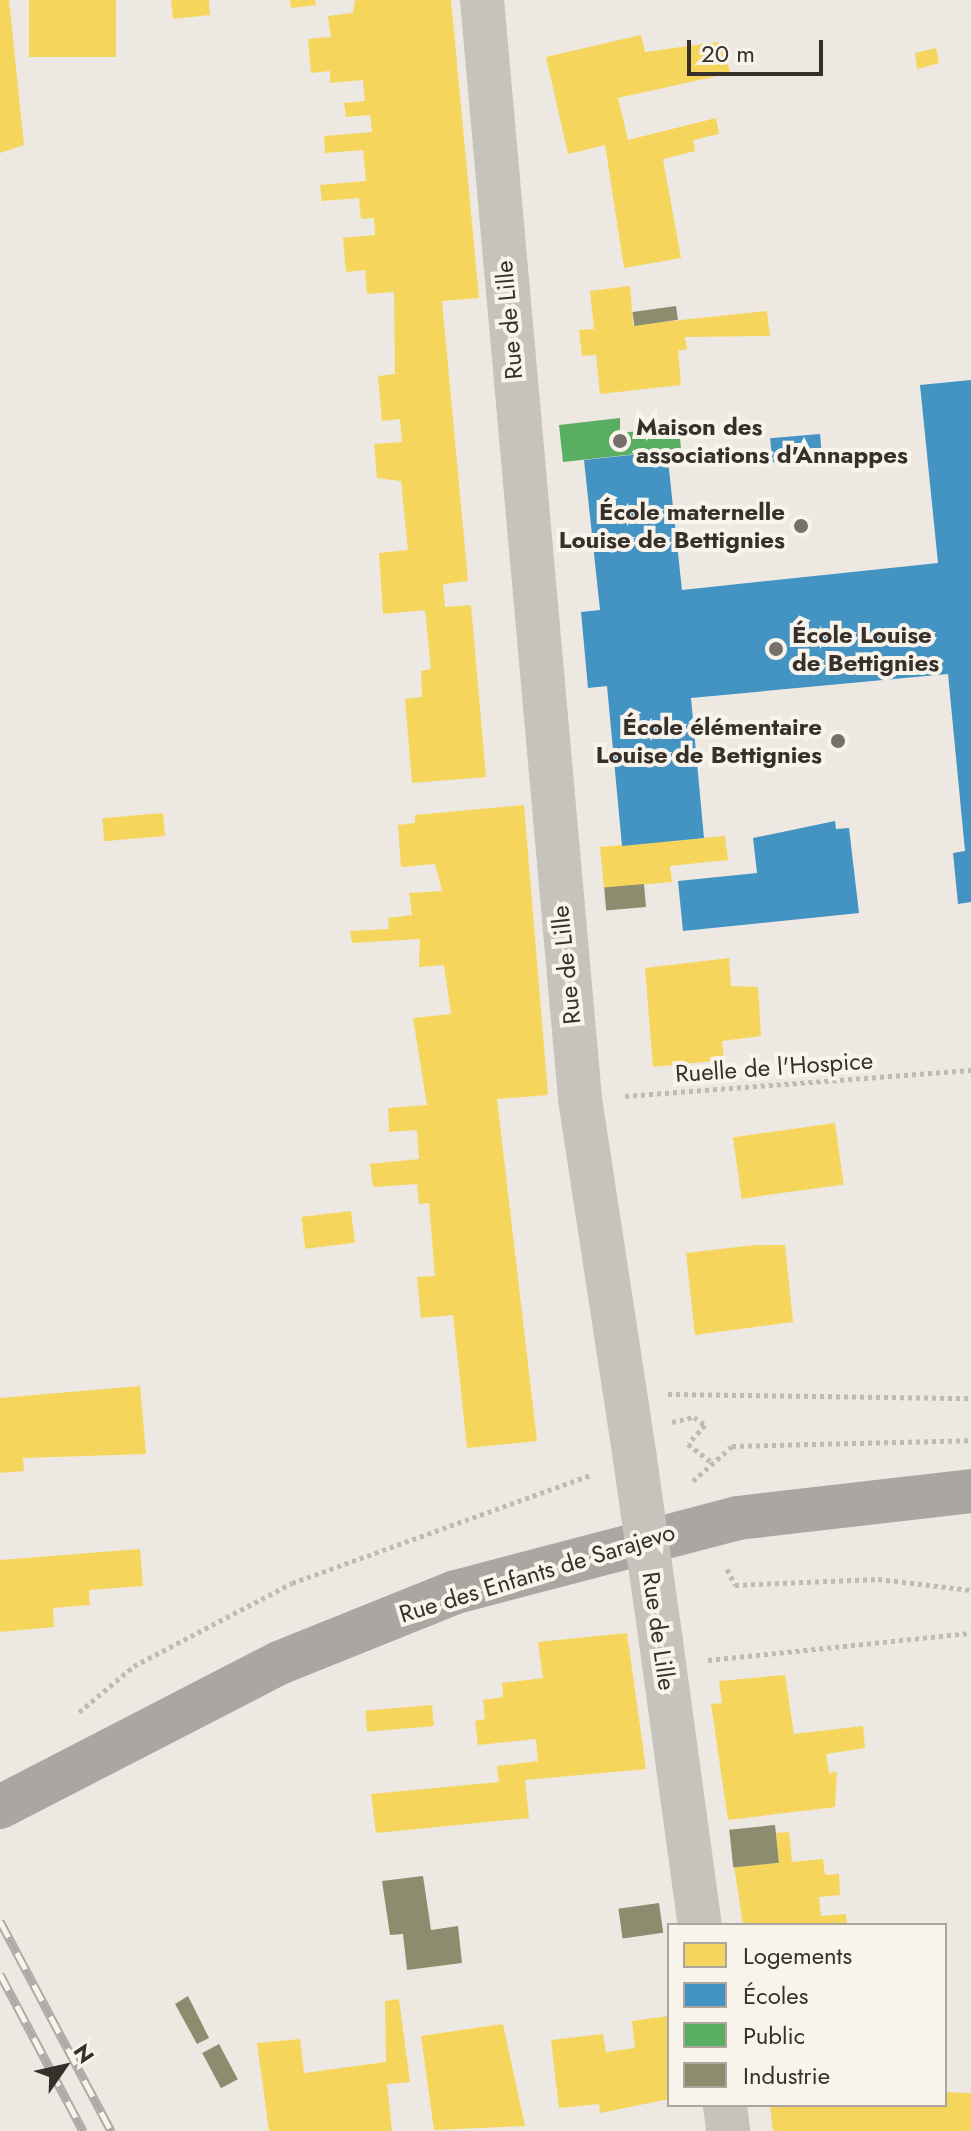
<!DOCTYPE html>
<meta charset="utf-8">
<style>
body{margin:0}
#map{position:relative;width:971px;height:2131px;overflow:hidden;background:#ede9e2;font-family:Jost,sans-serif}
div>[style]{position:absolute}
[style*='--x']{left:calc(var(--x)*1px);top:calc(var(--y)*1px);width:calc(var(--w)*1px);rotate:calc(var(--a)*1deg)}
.homes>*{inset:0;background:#f6d55c;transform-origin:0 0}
.schools>*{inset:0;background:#4393c3;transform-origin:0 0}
.public>*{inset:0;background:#5aae61}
.industry>*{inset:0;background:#8c8c6e;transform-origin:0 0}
.path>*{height:5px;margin-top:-2.5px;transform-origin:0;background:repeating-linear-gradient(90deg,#bfbab4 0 4px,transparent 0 8px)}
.minor>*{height:44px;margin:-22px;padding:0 22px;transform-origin:22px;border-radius:22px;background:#c6c2bc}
.major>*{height:44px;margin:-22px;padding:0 22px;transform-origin:22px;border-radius:22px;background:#aba6a1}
.rail>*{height:9px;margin-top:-4.5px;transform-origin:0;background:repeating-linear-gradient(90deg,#f9f4eb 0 18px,#aeaaa6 0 36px);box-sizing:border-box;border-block:2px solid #aeaaa6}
.minor-bridge>*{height:44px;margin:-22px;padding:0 22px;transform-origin:22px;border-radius:22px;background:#c6c2bc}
.dots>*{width:22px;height:22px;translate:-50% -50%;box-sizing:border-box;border:4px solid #f9f4eb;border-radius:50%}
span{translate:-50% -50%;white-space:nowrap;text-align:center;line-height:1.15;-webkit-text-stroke:8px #f9f4eb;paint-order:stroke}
.street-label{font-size:24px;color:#372f2a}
.poi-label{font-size:24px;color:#372f2a;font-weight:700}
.left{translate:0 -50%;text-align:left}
.right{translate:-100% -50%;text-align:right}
.legend{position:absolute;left:667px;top:1923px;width:280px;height:184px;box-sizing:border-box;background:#f9f4eb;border:2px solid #aba59e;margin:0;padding:10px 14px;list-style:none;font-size:24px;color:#372f2a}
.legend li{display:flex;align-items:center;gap:16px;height:40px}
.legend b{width:40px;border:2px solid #aba59e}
.north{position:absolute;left:24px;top:2027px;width:80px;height:80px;-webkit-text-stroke:6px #f9f4eb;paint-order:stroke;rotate:56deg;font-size:22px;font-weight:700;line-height:32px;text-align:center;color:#372f2a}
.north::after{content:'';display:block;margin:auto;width:28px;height:36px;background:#372f2a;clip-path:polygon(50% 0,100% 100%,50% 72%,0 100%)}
.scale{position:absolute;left:687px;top:40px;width:136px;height:36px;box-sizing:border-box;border:4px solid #372f2a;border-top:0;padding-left:10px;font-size:24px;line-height:28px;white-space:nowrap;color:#372f2a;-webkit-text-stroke:6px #f9f4eb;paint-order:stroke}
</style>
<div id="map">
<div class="homes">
<i style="clip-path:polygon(0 0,9px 0,24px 145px,0 153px)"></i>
<i style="left:29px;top:0;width:87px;height:57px"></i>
<i style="clip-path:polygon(171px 0,209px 0,210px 15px,173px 19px)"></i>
<i style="clip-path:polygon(290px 0,315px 0,316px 5px,291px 8px)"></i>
<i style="clip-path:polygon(355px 0,451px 0,479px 298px,442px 301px,468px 581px,443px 584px,445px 607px,471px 605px,486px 777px,412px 783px,405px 699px,422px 697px,421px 671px,431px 669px,425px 610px,383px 614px,379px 553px,408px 550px,401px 481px,377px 478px,374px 444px,402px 442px,400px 419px,382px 421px,378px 376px,395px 374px,394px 292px,367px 294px,365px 270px,346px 272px,343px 238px,375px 235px,374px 218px,361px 219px,359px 198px,322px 201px,320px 185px,366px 181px,363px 150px,325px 153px,324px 136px,372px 132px,370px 115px,346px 117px,344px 103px,365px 101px,363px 80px,330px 83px,330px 71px,311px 73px,308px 39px,331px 37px,328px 16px,353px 13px)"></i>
<i style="clip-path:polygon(641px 35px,645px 52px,718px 42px,731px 73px,618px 98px,628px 140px,716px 118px,719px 134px,693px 140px,695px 151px,663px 159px,681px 258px,624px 268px,605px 145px,568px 154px,546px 57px)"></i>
<i style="clip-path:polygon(936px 48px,939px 63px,917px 69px,915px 53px)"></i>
<i style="clip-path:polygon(630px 286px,633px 325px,767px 311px,770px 336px,685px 337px,687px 349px,678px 351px,681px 385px,600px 394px,596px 355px,582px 356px,579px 330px,594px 329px,590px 291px)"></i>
<i style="clip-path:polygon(524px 805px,548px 1095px,497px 1099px,537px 1441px,467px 1448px,453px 1315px,421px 1318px,417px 1277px,435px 1276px,429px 1203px,419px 1204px,417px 1184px,373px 1187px,370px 1164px,419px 1159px,417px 1130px,389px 1132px,388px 1108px,427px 1105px,413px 1018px,451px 1014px,444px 965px,419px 967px,420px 939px,352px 943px,350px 931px,389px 929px,388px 918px,412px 915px,409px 893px,442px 891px,435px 864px,401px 867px,398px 825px,415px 823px,415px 815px)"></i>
<i style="left:163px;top:813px;width:23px;height:61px;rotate:85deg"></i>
<i style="clip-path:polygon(725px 836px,728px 860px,670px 866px,672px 882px,604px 888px,600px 847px)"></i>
<i style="clip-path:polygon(729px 958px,731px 986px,758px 987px,761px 1036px,722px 1041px,724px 1060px,653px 1067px,645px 968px)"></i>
<i style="left:835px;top:1123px;width:62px;height:103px;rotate:82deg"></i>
<i style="left:351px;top:1211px;width:32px;height:50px;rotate:83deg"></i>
<i style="clip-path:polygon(755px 1245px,785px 1245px,793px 1322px,695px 1335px,686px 1253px)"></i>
<i style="clip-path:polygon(140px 1386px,146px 1454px,23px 1458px,24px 1471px,0 1473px,0 1398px)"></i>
<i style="clip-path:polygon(140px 1549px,143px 1586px,89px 1590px,90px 1605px,53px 1608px,54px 1627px,0 1632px,0 1560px)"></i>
<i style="clip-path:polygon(627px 1633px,646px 1769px,525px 1780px,529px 1818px,376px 1833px,371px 1794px,499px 1782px,497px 1766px,538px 1761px,536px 1739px,478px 1745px,475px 1721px,485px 1719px,483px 1700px,503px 1697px,502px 1683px,543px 1678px,538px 1642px)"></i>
<i style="clip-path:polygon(785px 1675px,794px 1734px,863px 1726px,865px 1748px,826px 1754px,829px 1773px,837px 1772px,835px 1807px,728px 1820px,711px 1704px,722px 1703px,719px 1681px)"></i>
<i style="left:432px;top:1705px;width:21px;height:67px;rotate:85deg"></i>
<i style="clip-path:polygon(789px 1832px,792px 1862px,823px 1859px,825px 1875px,839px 1874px,840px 1895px,819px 1897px,821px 1916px,846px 1914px,847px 1925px,743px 1925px,734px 1866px,779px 1863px,776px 1833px)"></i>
<i style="clip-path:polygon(399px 1999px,410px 2082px,387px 2084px,392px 2131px,269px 2131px,257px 2043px,300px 2039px,304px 2073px,386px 2062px,385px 2001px)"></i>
<i style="clip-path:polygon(669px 2016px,669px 2099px,600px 2113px,599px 2104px,559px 2108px,551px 2040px,603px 2034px,606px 2052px,635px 2048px,632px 2021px)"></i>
<i style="clip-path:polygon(503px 2024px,525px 2126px,434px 2130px,421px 2036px)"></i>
<i style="clip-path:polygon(945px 2092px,971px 2093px,971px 2131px,773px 2131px,770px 2105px,945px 2105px)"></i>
</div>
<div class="schools">
<i style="clip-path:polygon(971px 380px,971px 902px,958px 904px,953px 853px,965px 851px,948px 674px,691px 698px,704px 838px,622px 846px,607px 686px,588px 688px,581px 612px,600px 610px,584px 460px,667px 451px,682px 590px,938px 563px,920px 385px)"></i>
<i style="left:820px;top:434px;width:24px;height:50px;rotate:85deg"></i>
<i style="clip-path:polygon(835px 821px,836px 829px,849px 828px,859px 913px,683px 931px,678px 881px,757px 873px,753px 838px)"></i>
</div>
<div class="public">
<i style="clip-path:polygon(620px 418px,620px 433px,679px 427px,681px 449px,563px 462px,559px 425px)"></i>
</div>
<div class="industry">
<i style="left:676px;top:306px;width:14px;height:44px;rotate:82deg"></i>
<i style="left:644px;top:884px;width:23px;height:40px;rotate:85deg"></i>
<i style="left:775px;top:1825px;width:38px;height:46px;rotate:84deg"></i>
<i style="clip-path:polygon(423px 1876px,431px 1930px,458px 1926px,462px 1963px,407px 1970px,403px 1934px,390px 1935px,382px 1881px)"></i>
<i style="left:659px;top:1903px;width:30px;height:41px;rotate:82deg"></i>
<i style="clip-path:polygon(188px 1996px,209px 2038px,197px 2044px,175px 2004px)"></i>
<i style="left:219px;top:2044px;width:40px;height:19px;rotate:62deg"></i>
</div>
<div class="path">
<i style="--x:625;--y:1096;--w:347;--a:-4.3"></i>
<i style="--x:668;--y:1394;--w:303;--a:0.8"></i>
<i style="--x:672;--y:1422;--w:23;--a:-13"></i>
<i style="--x:694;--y:1417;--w:14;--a:36"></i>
<i style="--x:705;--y:1425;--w:25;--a:132"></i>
<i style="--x:688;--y:1444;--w:31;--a:38"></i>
<i style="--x:693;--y:1481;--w:52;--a:-41.9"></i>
<i style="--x:732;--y:1446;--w:239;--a:-1.4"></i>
<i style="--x:727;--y:1569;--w:18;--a:63"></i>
<i style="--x:735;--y:1585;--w:143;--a:-2.4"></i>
<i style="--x:878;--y:1579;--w:94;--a:6.7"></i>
<i style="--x:708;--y:1660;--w:264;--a:-5.9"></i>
<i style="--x:79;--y:1712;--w:72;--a:-39.9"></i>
<i style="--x:134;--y:1666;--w:178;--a:-27.7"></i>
<i style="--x:292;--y:1583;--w:320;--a:-19.9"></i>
</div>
<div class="minor">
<i style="--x:482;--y:0;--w:1103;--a:84.9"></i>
<i style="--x:580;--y:1099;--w:364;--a:81.3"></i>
<i style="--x:661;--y:1642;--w:286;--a:82.2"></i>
<i style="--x:725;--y:2105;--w:26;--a:83"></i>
</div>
<div class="major">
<i style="--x:0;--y:1807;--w:314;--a:-27.3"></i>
<i style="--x:279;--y:1663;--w:191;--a:-21.9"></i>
<i style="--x:456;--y:1592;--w:292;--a:-14.7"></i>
<i style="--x:738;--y:1518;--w:235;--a:-6.6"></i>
</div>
<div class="rail">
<i style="--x:0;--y:1921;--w:238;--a:62.1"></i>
<i style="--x:0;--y:1974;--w:178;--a:62.1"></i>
</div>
<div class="minor-bridge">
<i style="--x:635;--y:1459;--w:185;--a:81.9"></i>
</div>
<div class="dots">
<i style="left:620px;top:441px;background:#77706a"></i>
<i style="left:801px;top:526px;background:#77706a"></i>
<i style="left:776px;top:649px;background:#77706a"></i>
<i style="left:838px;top:741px;background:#77706a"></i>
</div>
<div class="street-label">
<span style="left:509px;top:320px;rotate:-95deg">Rue de Lille</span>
<span style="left:566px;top:965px;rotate:-96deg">Rue de Lille</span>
<span style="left:774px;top:1067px;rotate:-4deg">Ruelle de l'Hospice</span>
<span style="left:537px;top:1573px;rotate:-17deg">Rue des Enfants de Sarajevo</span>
<span style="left:659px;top:1631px;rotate:82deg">Rue de Lille</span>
</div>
<div class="poi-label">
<span class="left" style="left:636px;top:441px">Maison des<br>associations d'Annappes</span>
<span class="right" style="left:785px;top:526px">École maternelle<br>Louise de Bettignies</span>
<span class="left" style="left:792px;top:649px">École Louise<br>de Bettignies</span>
<span class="right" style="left:822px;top:741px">École élémentaire<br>Louise de Bettignies</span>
</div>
<ul class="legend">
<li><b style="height:22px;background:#f6d55c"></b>Logements</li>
<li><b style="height:22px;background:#4393c3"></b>Écoles</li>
<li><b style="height:22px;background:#5aae61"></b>Public</li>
<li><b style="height:22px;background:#8c8c6e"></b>Industrie</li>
</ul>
<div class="north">N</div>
<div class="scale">20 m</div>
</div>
